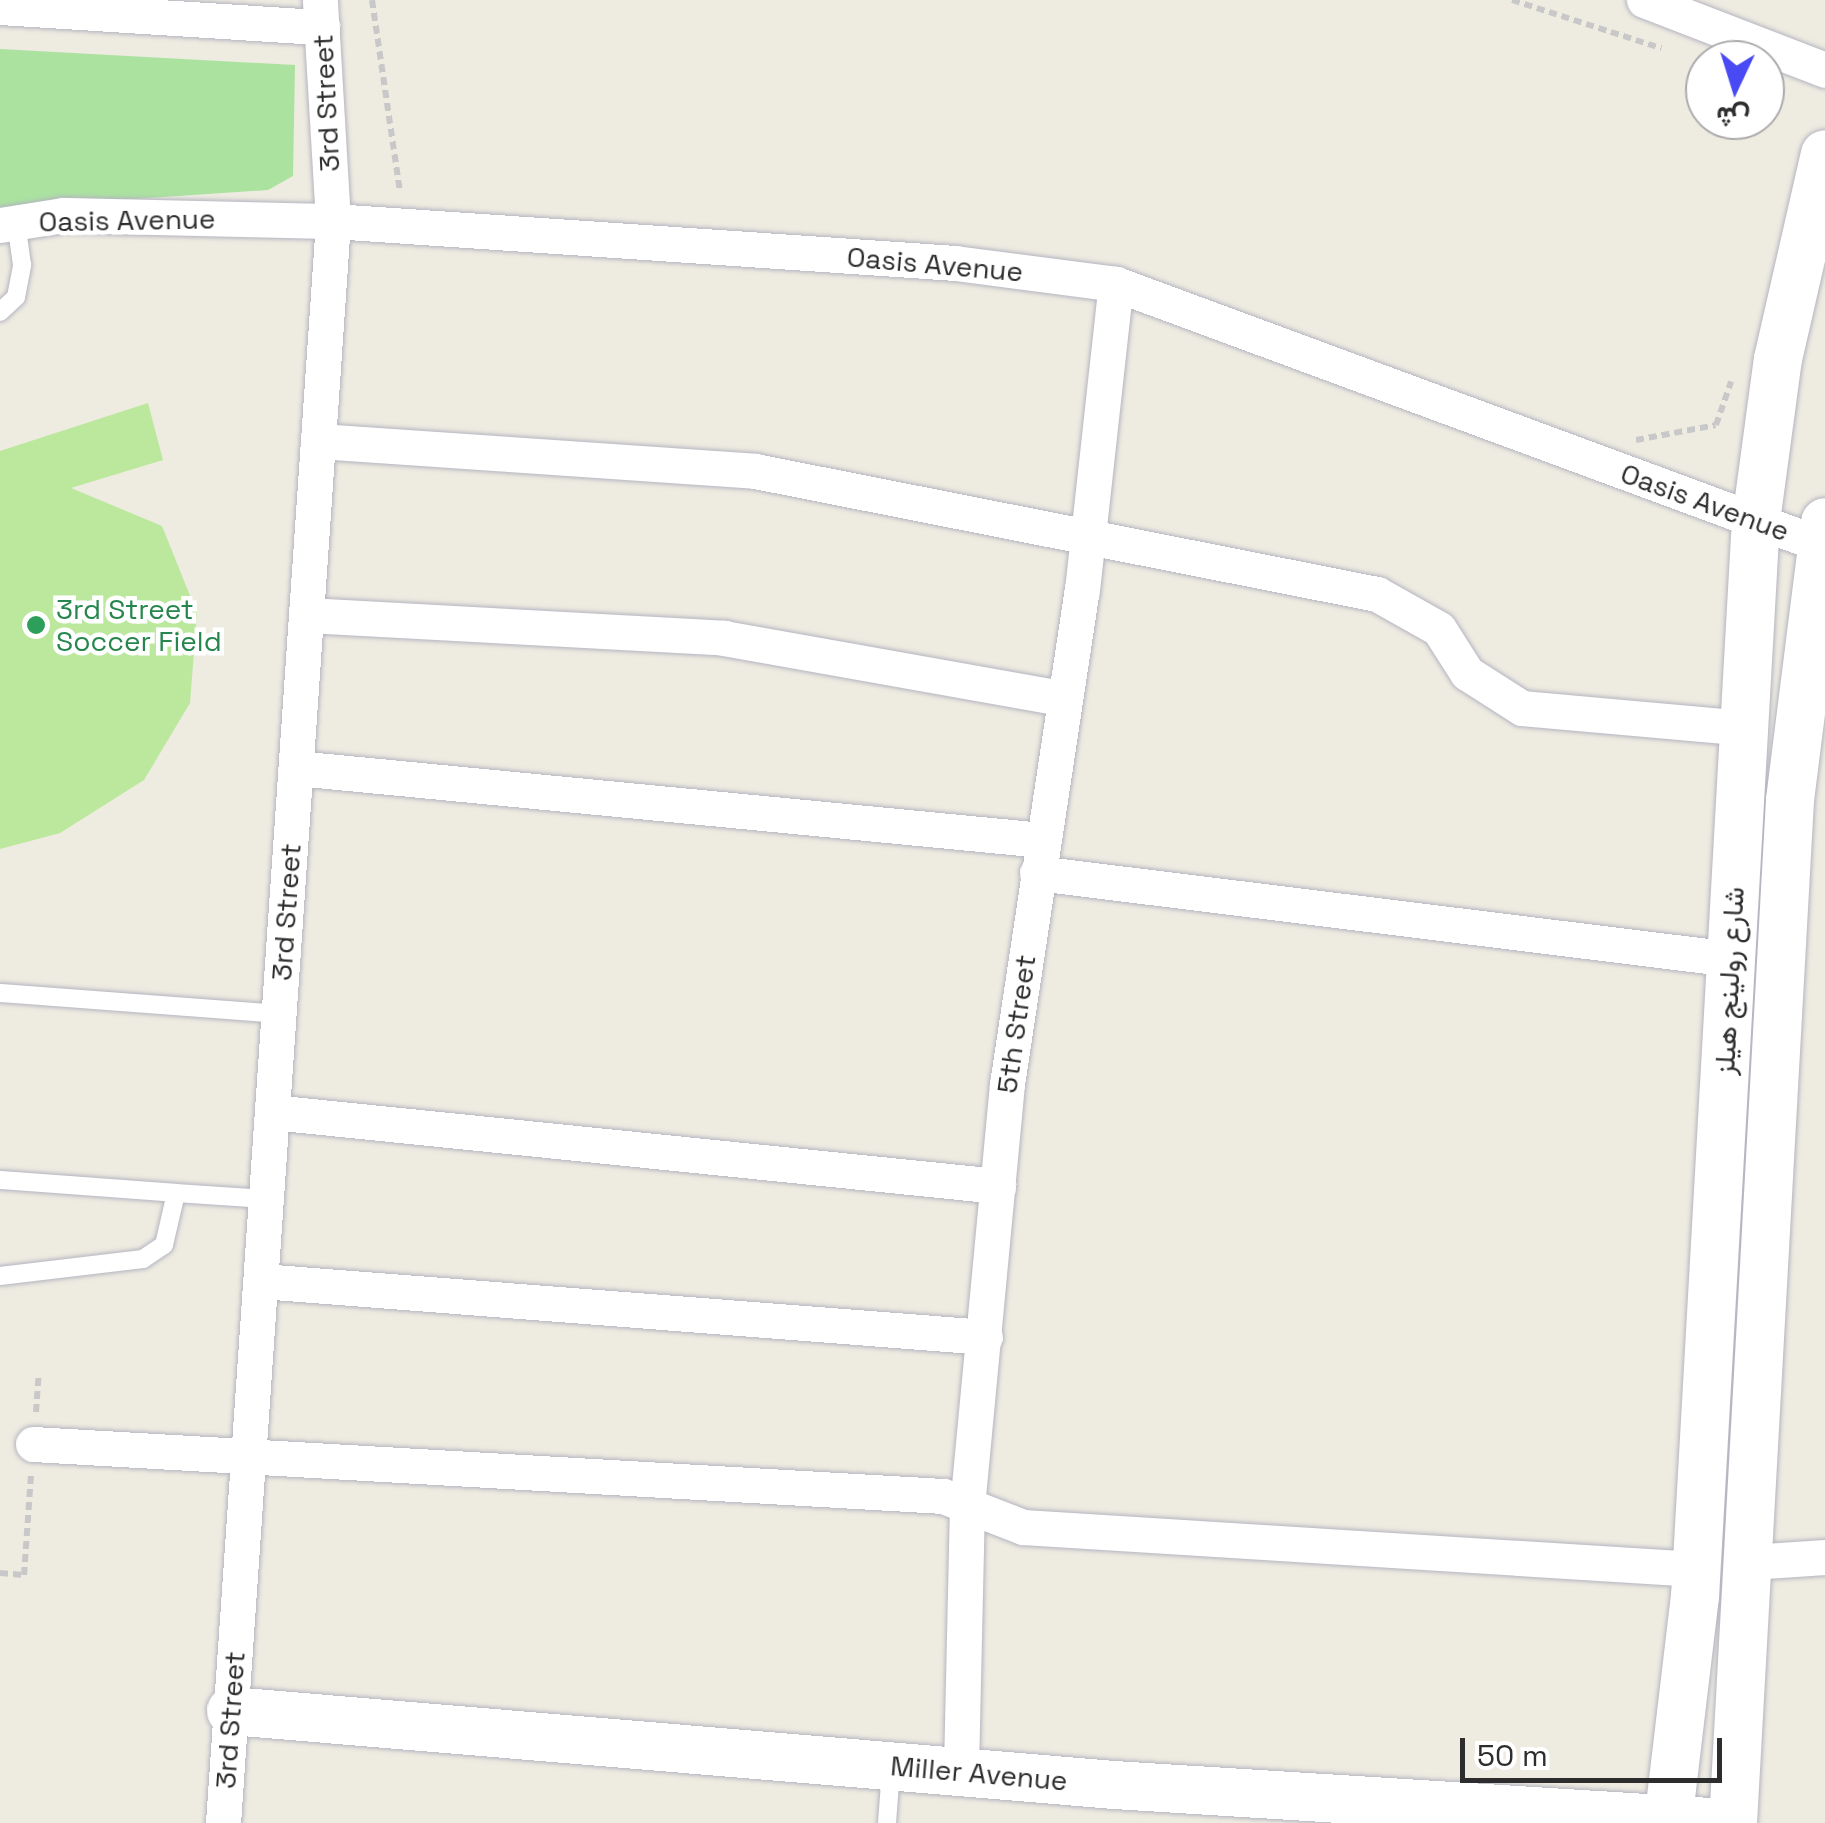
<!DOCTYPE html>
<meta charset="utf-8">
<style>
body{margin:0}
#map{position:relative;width:1825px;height:1823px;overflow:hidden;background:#eeebe1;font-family:"Space Grotesk",Vazirmatn,sans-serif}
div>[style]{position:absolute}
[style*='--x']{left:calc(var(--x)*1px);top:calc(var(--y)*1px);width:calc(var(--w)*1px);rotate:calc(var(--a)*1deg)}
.green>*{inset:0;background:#abe2a0}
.pitch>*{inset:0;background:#bbe89d}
.path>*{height:6px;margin-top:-3px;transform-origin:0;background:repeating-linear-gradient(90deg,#c8c8c8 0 8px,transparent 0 13px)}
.roads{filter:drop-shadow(0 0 2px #b4b4c0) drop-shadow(0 0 2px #b4b4c0)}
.service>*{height:18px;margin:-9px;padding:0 9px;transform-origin:9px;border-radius:9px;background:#fff}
.minor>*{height:35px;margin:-17.5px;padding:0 17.5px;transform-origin:17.5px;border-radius:17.5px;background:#fff}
.secondary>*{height:48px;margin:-24px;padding:0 24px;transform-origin:24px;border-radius:24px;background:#fff}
.dots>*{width:28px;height:28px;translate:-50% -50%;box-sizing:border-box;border:5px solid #fff;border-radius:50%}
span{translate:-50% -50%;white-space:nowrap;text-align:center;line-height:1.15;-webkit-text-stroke:9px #fff;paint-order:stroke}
.street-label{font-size:28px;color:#2d2d2d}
.leisure-label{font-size:28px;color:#27864d}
.left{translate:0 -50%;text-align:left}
.north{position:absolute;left:1685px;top:40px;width:100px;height:100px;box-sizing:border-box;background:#fff;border:2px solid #ababab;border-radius:50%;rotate:184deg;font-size:28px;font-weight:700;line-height:40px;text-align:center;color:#2d2d2d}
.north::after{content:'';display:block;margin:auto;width:35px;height:45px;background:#494af3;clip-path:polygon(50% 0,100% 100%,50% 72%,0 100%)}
.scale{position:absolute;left:1460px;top:1738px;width:262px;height:45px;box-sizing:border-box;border:5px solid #2d2d2d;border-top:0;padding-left:12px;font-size:30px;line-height:35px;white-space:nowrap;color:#2d2d2d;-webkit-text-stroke:8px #fff;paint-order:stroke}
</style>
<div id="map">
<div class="green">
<i style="clip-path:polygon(0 49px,295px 65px,293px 176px,268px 190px,0 208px)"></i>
</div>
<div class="pitch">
<i style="clip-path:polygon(148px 403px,163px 460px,71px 488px,162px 526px,197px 613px,190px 703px,144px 780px,60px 833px,0 849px,0 451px)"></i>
</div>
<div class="path">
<i style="--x:372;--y:0;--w:194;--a:81.7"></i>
<i style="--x:1512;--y:0;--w:157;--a:17.9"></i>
<i style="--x:1636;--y:440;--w:81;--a:-10.6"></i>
<i style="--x:1716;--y:425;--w:46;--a:-70.8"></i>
<i style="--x:36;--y:1412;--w:39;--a:-86"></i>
<i style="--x:0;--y:1573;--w:24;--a:5"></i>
<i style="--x:24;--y:1575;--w:100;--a:-86"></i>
</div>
<div class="roads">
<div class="service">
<i style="--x:0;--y:312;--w:22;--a:-43"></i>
<i style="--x:16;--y:297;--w:33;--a:-79"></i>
<i style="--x:22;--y:265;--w:43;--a:-97.9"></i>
<i style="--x:0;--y:993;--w:279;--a:4.3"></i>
<i style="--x:0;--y:1180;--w:176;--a:4.2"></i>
<i style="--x:0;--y:1276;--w:144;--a:-6.8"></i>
<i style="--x:143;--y:1259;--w:25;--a:-34"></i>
<i style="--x:164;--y:1245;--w:53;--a:-77"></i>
<i style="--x:176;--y:1193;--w:90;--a:3.8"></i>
<i style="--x:887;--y:1823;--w:53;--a:-85.7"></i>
</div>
<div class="minor">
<i style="--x:1644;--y:0;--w:194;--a:21.1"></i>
<i style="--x:0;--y:7;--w:323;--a:3.6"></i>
<i style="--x:0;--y:225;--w:64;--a:-9"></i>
<i style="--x:63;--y:215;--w:270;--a:1.3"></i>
<i style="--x:333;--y:221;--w:623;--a:3.86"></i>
<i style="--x:955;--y:263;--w:162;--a:7.4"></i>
<i style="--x:1116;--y:284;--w:756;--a:20.28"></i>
<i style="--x:318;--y:441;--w:438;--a:3.9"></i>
<i style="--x:755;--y:471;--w:634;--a:11.19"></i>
<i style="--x:1377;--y:594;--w:71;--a:29.4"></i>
<i style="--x:1439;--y:629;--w:52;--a:57.5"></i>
<i style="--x:1467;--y:673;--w:65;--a:32.5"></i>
<i style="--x:1522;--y:708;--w:223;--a:5.1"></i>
<i style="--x:306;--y:615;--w:419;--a:3.1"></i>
<i style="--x:724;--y:638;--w:346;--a:10.1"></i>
<i style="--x:296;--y:768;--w:749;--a:5.51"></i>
<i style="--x:1037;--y:873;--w:699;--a:7.06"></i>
<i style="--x:272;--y:1112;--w:730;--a:5.82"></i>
<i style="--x:261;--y:1281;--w:726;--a:4.42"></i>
<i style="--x:33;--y:1444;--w:911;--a:3.27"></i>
<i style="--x:943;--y:1496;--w:86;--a:21.2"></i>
<i style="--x:1023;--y:1527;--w:674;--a:3.57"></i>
<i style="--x:1750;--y:1562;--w:75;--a:-3.8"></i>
<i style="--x:961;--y:1769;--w:262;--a:-88.7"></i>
<i style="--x:967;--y:1507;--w:425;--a:-84.6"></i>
<i style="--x:1007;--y:1084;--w:500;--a:-81.4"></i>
<i style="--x:1082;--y:590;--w:308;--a:-83.7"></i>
<i style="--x:223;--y:1823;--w:1606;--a:-86.07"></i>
<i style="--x:333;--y:221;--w:221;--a:-93.4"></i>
</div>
<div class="secondary">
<i style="--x:231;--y:1711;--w:886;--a:4.79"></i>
<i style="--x:1114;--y:1785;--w:614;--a:3.55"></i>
<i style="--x:1669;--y:1814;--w:219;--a:-83.2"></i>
<i style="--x:1695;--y:1597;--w:1078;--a:-86.76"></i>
<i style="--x:1756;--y:521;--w:163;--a:-82.3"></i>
<i style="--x:1778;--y:359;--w:210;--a:-77.1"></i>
<i style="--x:1733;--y:1823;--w:1025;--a:-86.81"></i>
<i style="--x:1790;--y:800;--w:280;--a:-82.8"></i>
</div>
</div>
<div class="dots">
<i style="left:36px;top:625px;background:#2e9e5b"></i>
</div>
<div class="street-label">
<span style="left:326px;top:103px;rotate:-93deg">3rd Street</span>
<span style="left:127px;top:220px;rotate:-1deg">Oasis Avenue</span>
<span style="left:935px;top:264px;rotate:5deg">Oasis Avenue</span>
<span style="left:1705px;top:502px;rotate:20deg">Oasis Avenue</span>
<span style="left:286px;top:912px;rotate:-86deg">3rd Street</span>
<span style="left:1729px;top:981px;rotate:-87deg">شارع رولينج هيلز</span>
<span style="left:1016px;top:1024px;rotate:-82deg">5th Street</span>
<span style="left:230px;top:1720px;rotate:-86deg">3rd Street</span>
<span style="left:979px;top:1773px;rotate:5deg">Miller Avenue</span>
</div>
<div class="leisure-label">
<span class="left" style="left:56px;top:625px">3rd Street<br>Soccer Field</span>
</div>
<div class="north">ش</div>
<div class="scale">50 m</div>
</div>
